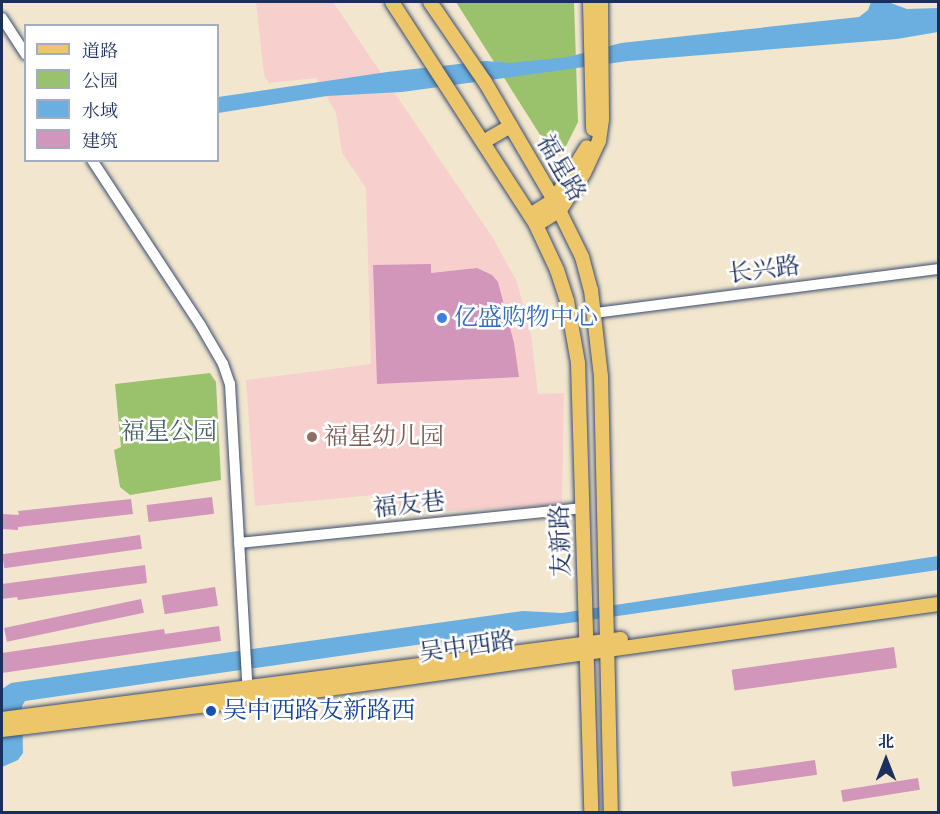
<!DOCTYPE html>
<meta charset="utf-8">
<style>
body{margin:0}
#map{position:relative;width:940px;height:814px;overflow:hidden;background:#f2e7ce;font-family:Alegreya,"Noto Serif SC",serif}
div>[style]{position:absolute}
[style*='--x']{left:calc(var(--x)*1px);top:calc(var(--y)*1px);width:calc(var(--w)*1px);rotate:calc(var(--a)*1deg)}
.built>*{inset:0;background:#f7d0cd}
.green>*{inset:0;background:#9ac26d}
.water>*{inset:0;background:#6aafdf}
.building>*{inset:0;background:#d196b9;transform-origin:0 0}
.roads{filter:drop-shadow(0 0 2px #3b4b6f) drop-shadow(0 0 2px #3b4b6f)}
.minor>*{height:10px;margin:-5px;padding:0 5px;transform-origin:5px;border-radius:5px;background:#fff}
.major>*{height:14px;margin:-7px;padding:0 7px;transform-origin:7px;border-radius:7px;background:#ecc669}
.dots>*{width:16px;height:16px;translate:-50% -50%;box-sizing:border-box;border:3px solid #fff;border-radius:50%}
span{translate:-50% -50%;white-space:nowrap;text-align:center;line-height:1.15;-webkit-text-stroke:5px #fff;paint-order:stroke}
.street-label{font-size:24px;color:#1b2f5e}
.shop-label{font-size:24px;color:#366cbe}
.left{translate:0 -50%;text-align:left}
.park-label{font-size:24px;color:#476263}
.education-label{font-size:24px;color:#785e54}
.transit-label{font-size:24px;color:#164399}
.frame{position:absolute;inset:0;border:3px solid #1b2f5e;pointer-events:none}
.legend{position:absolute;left:24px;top:24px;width:195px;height:138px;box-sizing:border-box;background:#fff;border:2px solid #a4acbf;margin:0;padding:8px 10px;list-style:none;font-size:18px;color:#1b2f5e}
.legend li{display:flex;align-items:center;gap:12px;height:30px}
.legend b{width:30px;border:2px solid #a4acbf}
.north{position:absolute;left:856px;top:730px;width:60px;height:60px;-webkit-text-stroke:4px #fff;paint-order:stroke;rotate:0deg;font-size:16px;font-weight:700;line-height:24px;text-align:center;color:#1b2f5e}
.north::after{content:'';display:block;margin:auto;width:21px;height:27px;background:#1b2f5e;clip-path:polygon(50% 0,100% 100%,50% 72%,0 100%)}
</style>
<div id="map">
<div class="built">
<i style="clip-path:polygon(256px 2px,333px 2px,493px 238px,517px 282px,531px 334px,538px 394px,564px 393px,562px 505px,376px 515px,375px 495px,255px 506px,246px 380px,371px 364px,366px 188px,342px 153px,336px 113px,316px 78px,269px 83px,264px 75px)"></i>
</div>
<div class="green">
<i style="clip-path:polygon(456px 2px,574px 2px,578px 122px,562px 154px,556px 155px,549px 149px)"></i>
<i style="clip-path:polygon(210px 373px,216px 382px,221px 480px,130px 495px,120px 487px,114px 450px,121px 447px,115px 384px)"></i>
</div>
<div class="water">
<i style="clip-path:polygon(871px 2px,888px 2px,907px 9px,938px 8px,938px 32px,897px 39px,628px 61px,402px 92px,327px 96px,218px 113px,218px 97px,387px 72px,486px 61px,510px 63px,568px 57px,621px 43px,859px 17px,868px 10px)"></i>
<i style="clip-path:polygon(938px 556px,938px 570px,25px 701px,22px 706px,23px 753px,18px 760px,2px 767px,2px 689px,11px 683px,523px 611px,562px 613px)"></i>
</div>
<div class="building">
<i style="clip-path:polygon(431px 264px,431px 273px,477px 268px,492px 275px,498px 282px,514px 343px,519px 377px,377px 384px,373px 265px)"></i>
<i style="left:212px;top:497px;width:17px;height:66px;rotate:83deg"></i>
<i style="clip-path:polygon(131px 499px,133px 514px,18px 527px,18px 530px,2px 529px,2px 514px,19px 515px,18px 511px)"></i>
<i style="left:140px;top:535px;width:14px;height:139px;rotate:82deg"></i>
<i style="clip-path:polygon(145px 565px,147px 583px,18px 600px,17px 597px,2px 599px,2px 584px)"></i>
<i style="left:215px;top:587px;width:19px;height:54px;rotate:81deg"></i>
<i style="left:141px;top:599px;width:14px;height:140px;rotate:78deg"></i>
<i style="clip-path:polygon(219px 626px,221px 641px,2px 673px,2px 653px,164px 629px,165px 634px)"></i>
<i style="left:894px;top:647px;width:21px;height:164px;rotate:82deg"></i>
<i style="left:815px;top:760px;width:15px;height:85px;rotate:82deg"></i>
<i style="left:918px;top:778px;width:12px;height:78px;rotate:81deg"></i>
</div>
<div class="roads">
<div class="minor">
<i style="--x:2;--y:18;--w:44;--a:57"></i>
<i style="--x:92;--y:160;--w:199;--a:56.7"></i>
<i style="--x:201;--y:326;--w:44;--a:59.9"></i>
<i style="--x:223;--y:364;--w:21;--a:71"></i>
<i style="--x:230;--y:384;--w:310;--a:86.7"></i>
<i style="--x:595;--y:313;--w:346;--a:-7.3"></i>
<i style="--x:239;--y:543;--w:346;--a:-5.8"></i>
</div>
<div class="major">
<i style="--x:392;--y:2;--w:265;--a:57.1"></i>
<i style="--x:536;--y:225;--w:50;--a:65"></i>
<i style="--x:557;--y:270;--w:33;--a:72"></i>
<i style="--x:567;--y:301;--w:63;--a:79.9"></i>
<i style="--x:578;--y:363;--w:449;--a:88.3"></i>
<i style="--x:430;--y:2;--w:97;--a:55.5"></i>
<i style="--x:485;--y:82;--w:137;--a:59.7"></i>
<i style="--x:554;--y:200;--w:64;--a:63.8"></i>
<i style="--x:582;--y:257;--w:34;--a:75"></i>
<i style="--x:591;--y:290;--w:88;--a:83.4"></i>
<i style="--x:601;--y:377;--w:435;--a:88.7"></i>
<i style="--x:590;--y:2;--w:127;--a:88.6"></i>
<i style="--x:483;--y:142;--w:32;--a:-30"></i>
<i style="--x:530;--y:215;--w:28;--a:-32"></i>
<i style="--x:554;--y:200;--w:62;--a:-58.1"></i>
<i style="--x:536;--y:225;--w:28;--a:-32"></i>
<i style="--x:560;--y:210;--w:44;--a:-57"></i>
<i style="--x:584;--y:173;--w:35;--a:-65"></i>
<i style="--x:599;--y:141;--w:22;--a:-82"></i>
<i style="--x:602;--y:119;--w:117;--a:-90.5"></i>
<i style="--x:2;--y:719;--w:624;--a:-7.36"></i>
<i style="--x:2;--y:730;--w:249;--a:-6.9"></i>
<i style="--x:249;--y:700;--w:696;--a:-7.93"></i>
</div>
</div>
<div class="dots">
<i style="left:442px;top:318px;background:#3f7fe0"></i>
<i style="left:312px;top:437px;background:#8d6e63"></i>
<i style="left:211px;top:711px;background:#1a4fb4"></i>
</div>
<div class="street-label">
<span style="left:561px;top:168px;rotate:60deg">福星路</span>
<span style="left:764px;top:270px;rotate:-7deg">长兴路</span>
<span style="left:409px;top:505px;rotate:-6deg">福友巷</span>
<span style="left:561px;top:541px;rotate:-92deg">友新路</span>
<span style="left:467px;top:647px;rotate:-8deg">吴中西路</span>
</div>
<div class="shop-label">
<span class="left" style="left:454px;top:318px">亿盛购物中心</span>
</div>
<div class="park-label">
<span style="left:169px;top:432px">福星公园</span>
</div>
<div class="education-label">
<span class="left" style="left:324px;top:437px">福星幼儿园</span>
</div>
<div class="transit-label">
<span class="left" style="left:223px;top:711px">吴中西路友新路西</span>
</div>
<div class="frame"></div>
<ul class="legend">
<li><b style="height:8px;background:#ecc669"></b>道路</li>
<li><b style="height:16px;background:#9ac26d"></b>公园</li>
<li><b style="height:16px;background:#6aafdf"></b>水域</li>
<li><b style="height:16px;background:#d196b9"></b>建筑</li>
</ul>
<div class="north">北</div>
</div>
